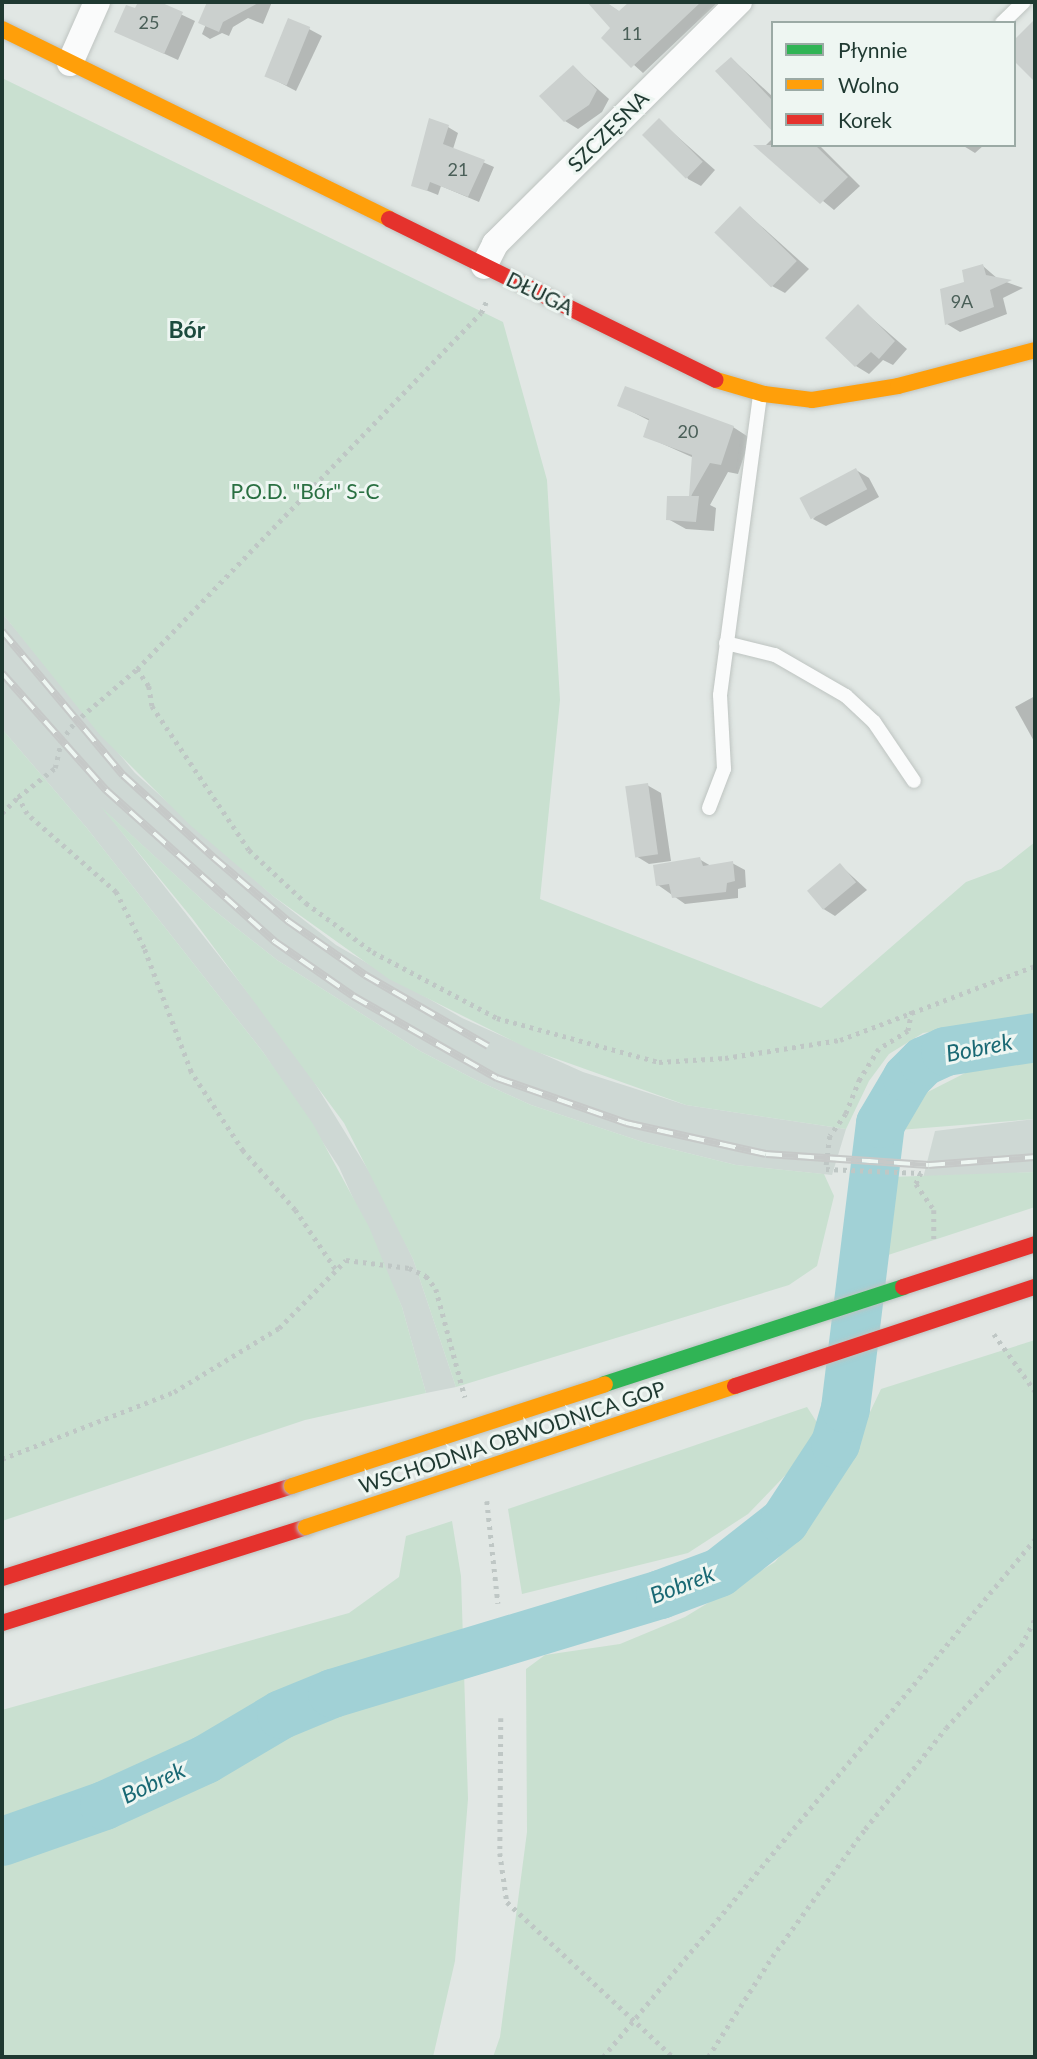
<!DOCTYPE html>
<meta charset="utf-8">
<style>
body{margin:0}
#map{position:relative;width:1037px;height:2059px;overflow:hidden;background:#e1e7e4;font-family:Lato,sans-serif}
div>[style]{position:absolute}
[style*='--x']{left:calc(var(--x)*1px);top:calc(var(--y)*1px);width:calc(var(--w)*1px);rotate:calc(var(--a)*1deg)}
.built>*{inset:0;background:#ced8d4}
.green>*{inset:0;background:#c9e0d0}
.shadow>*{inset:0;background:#0003}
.river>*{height:49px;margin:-24.5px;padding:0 24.5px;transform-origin:24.5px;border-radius:24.5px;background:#a1d1d6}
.building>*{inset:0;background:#cbd0ce;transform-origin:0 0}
.path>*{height:4.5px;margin-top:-2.25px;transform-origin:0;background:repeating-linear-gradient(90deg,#bfc7c5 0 3.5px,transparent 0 8.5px)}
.roads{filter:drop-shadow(0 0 2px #bec4c1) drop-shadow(0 0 2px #bec4c1)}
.lane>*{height:14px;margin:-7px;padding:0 7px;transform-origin:7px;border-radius:7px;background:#fafbfb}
.street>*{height:26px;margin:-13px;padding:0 13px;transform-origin:13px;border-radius:13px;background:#fafbfb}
.slow>*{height:16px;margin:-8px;padding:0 8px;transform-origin:8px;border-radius:8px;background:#ff9f0a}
.jam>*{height:16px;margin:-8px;padding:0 8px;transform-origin:8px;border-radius:8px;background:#e5322d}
.rail>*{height:8px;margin-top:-4px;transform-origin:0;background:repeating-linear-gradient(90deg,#eef6f2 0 16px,#c6c9c8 0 32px);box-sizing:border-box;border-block:2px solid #c6c9c8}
.bridges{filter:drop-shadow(0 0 2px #bbc3c1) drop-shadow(0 0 2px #bbc3c1)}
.fast-bridge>*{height:16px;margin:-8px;padding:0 8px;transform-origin:8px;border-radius:8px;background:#30b455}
.slow-bridge>*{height:16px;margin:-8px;padding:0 8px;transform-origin:8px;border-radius:8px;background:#ff9f0a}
.jam-bridge>*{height:16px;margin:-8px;padding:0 8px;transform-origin:8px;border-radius:8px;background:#e5322d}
span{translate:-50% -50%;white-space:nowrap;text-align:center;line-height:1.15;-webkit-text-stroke:6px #eef6f2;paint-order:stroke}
.number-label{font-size:18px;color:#4a5f58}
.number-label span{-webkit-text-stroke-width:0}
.street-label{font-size:21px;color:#1f3931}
.park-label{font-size:21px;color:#2a7042}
.neighbourhood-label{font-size:23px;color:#1c4b3e;font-weight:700}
.water-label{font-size:23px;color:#1a6974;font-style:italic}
.frame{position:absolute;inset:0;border:4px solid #1f3931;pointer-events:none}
.legend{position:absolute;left:771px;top:21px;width:245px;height:126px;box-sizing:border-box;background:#eef6f2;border:2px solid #9baaa5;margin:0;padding:9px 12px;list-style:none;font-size:21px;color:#1f3931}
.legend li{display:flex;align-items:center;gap:14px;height:35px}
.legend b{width:35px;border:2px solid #9baaa5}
</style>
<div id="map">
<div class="built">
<i style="clip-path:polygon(2px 613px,135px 773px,273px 896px,336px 945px,462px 1018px,583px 1072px,686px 1105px,846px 1129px,832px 1175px,736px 1165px,643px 1142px,531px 1105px,474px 1079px,420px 1051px,277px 960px,210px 907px,106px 812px,300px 1059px,380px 1189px,413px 1259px,456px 1387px,426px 1393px,402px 1307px,339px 1167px,263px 1052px,86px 827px,2px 729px)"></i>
<i style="clip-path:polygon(1035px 1119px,1035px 1172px,923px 1178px,935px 1131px)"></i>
</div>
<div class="green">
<i style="clip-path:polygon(2px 78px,503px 322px,547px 480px,560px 700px,540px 899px,821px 1008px,966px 882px,1001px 869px,1035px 842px,1035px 1016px,923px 1033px,889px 1054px,869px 1081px,846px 1129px,686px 1105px,529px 1049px,389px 979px,273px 896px,190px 825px,100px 735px,2px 613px)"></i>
<i style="clip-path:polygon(2px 729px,86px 827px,263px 1052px,313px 1124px,369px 1227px,402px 1307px,426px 1393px,305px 1420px,2px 1521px)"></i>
<i style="clip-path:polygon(101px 807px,210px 907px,277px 960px,420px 1051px,474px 1079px,531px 1105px,643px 1142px,736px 1165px,824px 1174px,834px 1196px,817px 1266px,789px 1285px,456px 1387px,413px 1259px,344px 1123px,192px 918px)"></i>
<i style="clip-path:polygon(1035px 1059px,1035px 1119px,899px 1130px,912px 1100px,971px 1070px)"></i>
<i style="clip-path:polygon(1035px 1172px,1035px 1207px,882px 1257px,890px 1177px)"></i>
<i style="clip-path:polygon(1035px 1340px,1035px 2057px,493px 2057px,500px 2037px,527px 1832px,526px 1669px,545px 1655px,620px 1644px,685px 1617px,775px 1562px,834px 1488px,881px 1389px)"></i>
<i style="clip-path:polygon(807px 1407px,820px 1427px,802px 1458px,748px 1514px,688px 1553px,522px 1594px,508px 1509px)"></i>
<i style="clip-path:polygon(452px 1521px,461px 1576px,468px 1799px,455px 1961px,433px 2057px,2px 2057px,2px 1710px,349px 1613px,399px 1577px,406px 1536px)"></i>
</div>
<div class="shadow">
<i style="clip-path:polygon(140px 2px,155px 2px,195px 21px,178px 60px,130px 38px)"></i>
<i style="clip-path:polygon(215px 2px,272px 2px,263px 24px,248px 18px,233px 27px,229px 36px,222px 33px,210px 39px,202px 34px)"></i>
<i style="clip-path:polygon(589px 2px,605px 2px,620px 12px,631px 2px,718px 2px,643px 73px,604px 38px,612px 28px)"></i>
<i style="clip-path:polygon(309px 29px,322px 36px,296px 91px,277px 81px)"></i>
<i style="clip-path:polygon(732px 59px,773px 97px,773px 113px)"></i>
<i style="clip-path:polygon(573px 67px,609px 99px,602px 112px,578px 129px,565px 121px)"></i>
<i style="clip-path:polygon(660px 121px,715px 170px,701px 186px,688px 179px)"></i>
<i style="clip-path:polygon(448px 127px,458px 133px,453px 149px,494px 167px,479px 202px,441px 186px,438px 195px,413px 185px)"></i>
<i style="clip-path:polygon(773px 138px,773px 145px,819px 145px,860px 186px,834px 210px,761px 150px)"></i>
<i style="clip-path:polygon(962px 145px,984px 145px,975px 153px)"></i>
<i style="clip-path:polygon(741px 208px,809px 269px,785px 293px,772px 286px)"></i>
<i style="clip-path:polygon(983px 266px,998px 279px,1023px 288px,1003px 298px,1007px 314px,960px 332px,947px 324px)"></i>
<i style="clip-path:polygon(859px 307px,907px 349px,893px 365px,883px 360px,869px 374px,856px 366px)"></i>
<i style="clip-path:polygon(619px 405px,733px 427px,750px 438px,738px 474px,728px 472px,710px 505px,716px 508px,714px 531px,686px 529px,668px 519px,691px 498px,694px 458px,645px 436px,650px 421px)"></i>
<i style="clip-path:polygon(856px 470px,869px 478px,879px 497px,826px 526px,813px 519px)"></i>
<i style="clip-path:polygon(1035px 696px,1035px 743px,1015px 707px)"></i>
<i style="clip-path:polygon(647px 785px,661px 793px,671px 861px,649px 864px,636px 856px)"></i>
<i style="clip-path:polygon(699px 859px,711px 866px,732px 863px,745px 870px,746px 887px,738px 889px,738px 898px,685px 904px,658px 885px)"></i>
<i style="clip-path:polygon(840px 865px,867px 890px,835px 916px,822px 908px)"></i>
</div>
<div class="river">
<i style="--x:2;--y:1841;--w:108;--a:-19.4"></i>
<i style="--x:104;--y:1805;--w:111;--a:-24.5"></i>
<i style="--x:205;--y:1759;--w:88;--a:-30.6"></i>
<i style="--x:281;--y:1714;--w:55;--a:-22.4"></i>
<i style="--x:332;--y:1693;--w:343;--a:-16.8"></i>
<i style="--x:660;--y:1594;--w:63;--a:-20.4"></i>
<i style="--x:719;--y:1572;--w:83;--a:-38.1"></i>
<i style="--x:784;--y:1521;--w:93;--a:-56.8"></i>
<i style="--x:835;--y:1443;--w:36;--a:-74"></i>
<i style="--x:845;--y:1408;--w:287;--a:-83"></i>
<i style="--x:880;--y:1123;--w:53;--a:-59.6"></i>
<i style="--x:907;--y:1077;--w:23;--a:-45"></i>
<i style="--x:923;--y:1061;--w:24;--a:-24"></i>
<i style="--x:945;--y:1051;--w:91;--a:-8.8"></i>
</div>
<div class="building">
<i style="clip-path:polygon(138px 2px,160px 2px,183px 12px,164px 54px,114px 32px,126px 5px,135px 8px)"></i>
<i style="clip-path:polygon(207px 2px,260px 2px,223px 22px,219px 32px,198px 23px)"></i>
<i style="clip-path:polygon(587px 2px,606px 2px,619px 11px,629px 2px,701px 2px,631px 68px,601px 38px,610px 28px)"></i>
<i style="left:288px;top:18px;width:24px;height:63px;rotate:22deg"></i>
<i style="clip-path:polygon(1035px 19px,1035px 82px,1014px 61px,1014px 40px)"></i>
<i style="clip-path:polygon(731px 57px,773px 101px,773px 132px,715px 71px)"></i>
<i style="clip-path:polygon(573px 65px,597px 90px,589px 105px,564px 122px,539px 96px)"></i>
<i style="clip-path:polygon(429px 118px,449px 125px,443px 144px,485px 160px,468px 197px,430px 182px,427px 191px,411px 186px)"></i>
<i style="left:659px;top:118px;width:62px;height:24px;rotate:45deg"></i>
<i style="clip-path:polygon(753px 145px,815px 145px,848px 177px,820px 204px)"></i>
<i style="left:740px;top:206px;width:79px;height:37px;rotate:44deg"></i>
<i style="clip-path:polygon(983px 264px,986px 275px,1012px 280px,990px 290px,994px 307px,945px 325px,940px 289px,964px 282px,962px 270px)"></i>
<i style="clip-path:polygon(858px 304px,895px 341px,879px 359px,871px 352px,855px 367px,825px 338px)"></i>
<i style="clip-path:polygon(625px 386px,734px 426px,721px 465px,710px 463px,691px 496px,699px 496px,696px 522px,666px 520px,667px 496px,689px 496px,692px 455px,643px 437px,649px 419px,617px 406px)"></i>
<i style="left:856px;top:468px;width:24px;height:64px;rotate:62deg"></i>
<i style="left:648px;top:783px;width:72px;height:23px;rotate:82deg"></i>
<i style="clip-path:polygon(700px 857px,703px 866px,733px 861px,735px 881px,727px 883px,726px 892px,672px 898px,669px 884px,656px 886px,653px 865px)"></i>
<i style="left:840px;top:863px;width:25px;height:43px;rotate:50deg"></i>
</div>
<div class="path">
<i style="--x:137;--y:669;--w:21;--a:55"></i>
<i style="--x:149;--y:686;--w:20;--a:81"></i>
<i style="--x:152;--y:706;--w:174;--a:56"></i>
<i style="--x:249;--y:850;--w:78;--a:42.9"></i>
<i style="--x:306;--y:903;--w:83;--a:36.2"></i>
<i style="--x:373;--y:952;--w:140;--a:28"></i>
<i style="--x:497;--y:1018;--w:168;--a:15.2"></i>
<i style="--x:659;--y:1062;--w:66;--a:-3.5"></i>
<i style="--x:725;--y:1058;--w:116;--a:-8.9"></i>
<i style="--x:840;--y:1040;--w:209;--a:-20.8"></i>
<i style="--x:2;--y:813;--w:23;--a:-45"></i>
<i style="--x:912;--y:1011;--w:20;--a:101"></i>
<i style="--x:908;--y:1031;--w:34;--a:148"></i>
<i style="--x:879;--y:1049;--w:36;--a:122"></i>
<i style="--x:860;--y:1079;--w:38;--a:112"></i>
<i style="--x:846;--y:1114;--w:27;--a:126"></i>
<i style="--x:830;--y:1136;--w:33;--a:97"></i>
<i style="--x:826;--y:1169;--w:95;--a:2.4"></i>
<i style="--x:921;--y:1173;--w:12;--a:114"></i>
<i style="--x:916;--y:1184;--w:32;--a:55"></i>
<i style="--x:934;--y:1210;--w:33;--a:90"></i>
<i style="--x:335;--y:1269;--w:71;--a:-124.1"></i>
<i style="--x:295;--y:1210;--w:79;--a:-131.4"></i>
<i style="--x:243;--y:1151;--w:95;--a:-123.4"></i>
<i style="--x:191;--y:1072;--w:133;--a:-110.8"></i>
<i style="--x:144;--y:948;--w:63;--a:-116.6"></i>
<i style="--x:116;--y:892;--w:118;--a:-138.8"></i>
<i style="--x:27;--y:814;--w:19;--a:-118"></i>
<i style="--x:18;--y:797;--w:47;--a:-38.1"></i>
<i style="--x:55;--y:768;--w:28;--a:-77"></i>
<i style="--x:61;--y:741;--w:24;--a:-54"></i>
<i style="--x:75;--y:722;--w:82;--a:-40.5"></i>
<i style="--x:137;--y:669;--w:495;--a:-46"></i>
<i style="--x:481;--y:313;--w:14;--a:-65"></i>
<i style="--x:994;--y:1334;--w:70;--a:54.3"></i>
<i style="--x:2;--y:1459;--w:185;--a:-21.3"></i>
<i style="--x:174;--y:1392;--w:123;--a:-31.4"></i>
<i style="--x:279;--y:1328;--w:95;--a:-45.4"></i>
<i style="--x:346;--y:1260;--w:64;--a:7.2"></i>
<i style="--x:409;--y:1268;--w:19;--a:25"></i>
<i style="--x:426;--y:1276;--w:16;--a:52"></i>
<i style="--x:436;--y:1289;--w:112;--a:75"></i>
<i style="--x:487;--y:1501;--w:103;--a:83.8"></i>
<i style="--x:501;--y:1718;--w:135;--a:90.4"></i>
<i style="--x:500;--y:1853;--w:49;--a:81.9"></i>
<i style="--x:507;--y:1902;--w:227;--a:43"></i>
<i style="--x:603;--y:2057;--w:674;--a:-50.17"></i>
<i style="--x:708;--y:2057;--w:119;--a:-57.4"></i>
<i style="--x:772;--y:1957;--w:158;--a:-54"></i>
<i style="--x:865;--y:1829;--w:129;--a:-51.3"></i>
<i style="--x:946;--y:1728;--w:111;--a:-47.6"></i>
<i style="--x:1021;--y:1646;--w:31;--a:-63"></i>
</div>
<div class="roads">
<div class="lane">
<i style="--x:1002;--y:23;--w:30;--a:-44"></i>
<i style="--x:726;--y:643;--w:50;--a:13.8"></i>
<i style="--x:775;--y:655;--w:82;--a:30"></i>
<i style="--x:846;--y:696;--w:38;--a:43"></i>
<i style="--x:874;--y:722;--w:71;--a:55.9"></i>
<i style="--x:709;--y:808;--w:42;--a:-69"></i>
<i style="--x:724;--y:769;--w:74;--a:-93.1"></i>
<i style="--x:720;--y:695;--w:304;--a:-82.4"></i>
</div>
<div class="street">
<i style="--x:70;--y:63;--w:67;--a:-66.1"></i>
<i style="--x:484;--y:266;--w:25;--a:-63"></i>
<i style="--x:495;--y:244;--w:344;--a:-44.8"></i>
</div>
<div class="slow">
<i style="--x:2;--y:29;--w:431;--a:26.1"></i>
<i style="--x:716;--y:380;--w:50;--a:16.3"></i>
<i style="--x:764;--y:394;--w:48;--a:7.1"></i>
<i style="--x:812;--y:400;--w:87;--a:-9.2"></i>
<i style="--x:898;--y:386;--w:142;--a:-14.7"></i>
</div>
<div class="jam">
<i style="--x:389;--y:219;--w:364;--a:26.2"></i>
<i style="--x:2;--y:1578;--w:304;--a:-17.6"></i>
<i style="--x:2;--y:1623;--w:319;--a:-17.5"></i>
</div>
</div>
<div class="rail">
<i style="--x:2;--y:631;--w:188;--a:50"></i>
<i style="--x:123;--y:775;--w:122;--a:42.3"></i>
<i style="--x:213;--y:857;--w:99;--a:40.5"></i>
<i style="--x:288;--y:921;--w:94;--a:35"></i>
<i style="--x:365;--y:975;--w:142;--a:30"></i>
<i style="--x:2;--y:673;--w:157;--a:48.4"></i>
<i style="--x:106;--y:790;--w:226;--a:41.9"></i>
<i style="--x:274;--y:941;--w:96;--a:34.8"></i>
<i style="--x:353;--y:996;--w:166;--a:29.7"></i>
<i style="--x:497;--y:1078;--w:137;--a:19.2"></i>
<i style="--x:626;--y:1123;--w:143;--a:12.5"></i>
<i style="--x:766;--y:1154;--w:163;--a:3.9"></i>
<i style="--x:929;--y:1165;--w:106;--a:-4.3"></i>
</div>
<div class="bridges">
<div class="fast-bridge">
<i style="--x:605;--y:1384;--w:313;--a:-18"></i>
</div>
<div class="slow-bridge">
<i style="--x:292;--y:1486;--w:329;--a:-18"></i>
<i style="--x:306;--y:1527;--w:452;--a:-18.2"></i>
</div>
<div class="jam-bridge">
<i style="--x:903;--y:1287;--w:139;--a:-18"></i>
<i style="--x:735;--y:1386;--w:316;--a:-18.3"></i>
</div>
</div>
<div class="number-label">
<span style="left:149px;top:22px">25</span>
<span style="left:632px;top:33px">11</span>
<span style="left:458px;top:169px">21</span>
<span style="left:962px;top:301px">9A</span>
<span style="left:688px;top:431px">20</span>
</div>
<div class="street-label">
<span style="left:608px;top:131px;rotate:-45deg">SZCZĘSNA</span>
<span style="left:540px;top:293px;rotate:26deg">DŁUGA</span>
<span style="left:512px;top:1437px;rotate:-18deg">WSCHODNIA OBWODNICA GOP</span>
</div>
<div class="park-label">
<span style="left:305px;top:491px">P.O.D. "Bór" S-C</span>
</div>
<div class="neighbourhood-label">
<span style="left:187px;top:329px">Bór</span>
</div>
<div class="water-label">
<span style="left:979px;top:1047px;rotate:-11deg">Bobrek</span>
<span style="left:682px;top:1584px;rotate:-21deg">Bobrek</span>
<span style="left:153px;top:1782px;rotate:-25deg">Bobrek</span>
</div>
<div class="frame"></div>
<ul class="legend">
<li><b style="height:9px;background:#30b455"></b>Płynnie</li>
<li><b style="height:9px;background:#ff9f0a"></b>Wolno</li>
<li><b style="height:9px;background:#e5322d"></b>Korek</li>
</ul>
</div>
